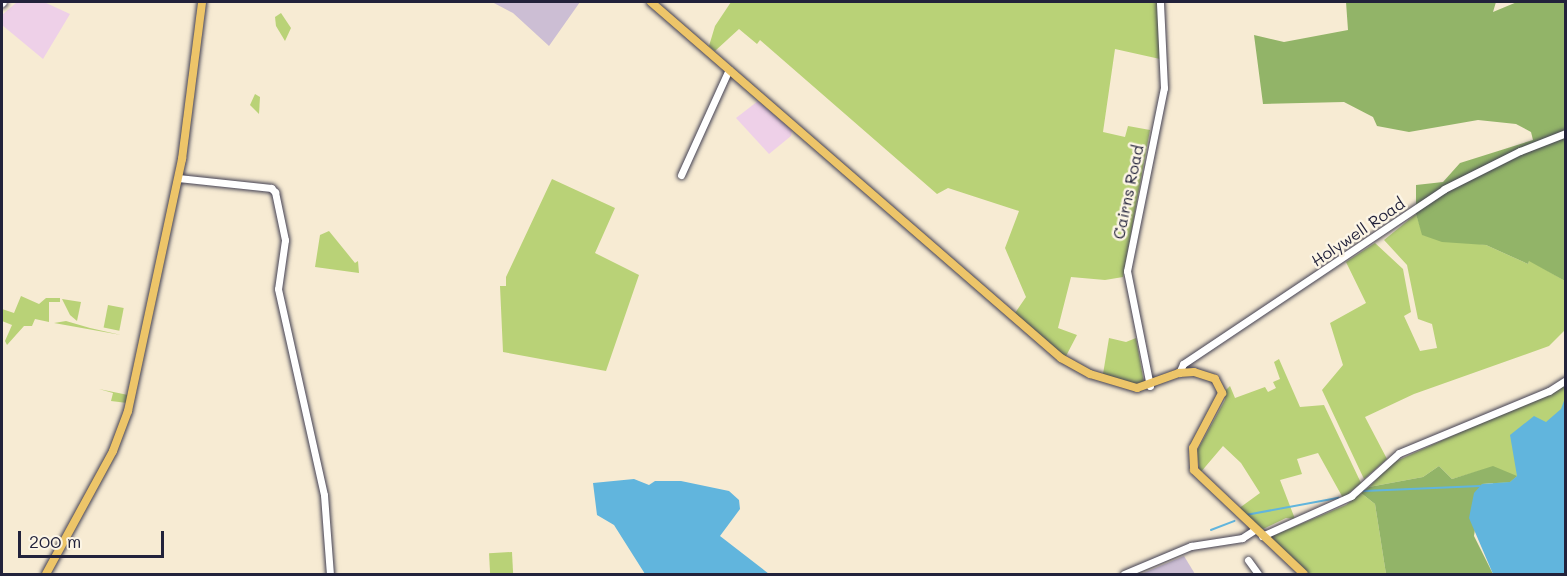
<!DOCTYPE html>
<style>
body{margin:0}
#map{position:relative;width:1567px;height:576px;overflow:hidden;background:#f7ebd3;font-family:Mali,sans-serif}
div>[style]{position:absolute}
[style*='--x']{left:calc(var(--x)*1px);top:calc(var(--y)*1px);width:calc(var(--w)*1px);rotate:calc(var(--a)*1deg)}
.built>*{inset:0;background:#eed0e8}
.industrial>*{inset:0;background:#ccbed4}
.green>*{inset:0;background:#b9d277;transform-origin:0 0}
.forest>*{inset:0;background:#92b468}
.water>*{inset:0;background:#61b5dd}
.stream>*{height:1.5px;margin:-0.75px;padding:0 0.75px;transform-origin:0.75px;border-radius:0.75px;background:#61b5dd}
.roads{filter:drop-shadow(0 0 2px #424052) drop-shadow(0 0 2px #424052)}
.minor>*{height:7px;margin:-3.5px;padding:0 3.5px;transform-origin:3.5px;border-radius:3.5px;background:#fff}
.major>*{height:8px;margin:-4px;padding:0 4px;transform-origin:4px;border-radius:4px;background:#edc569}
span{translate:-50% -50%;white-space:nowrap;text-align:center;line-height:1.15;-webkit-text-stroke:5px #fcf5e5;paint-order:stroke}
.street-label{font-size:16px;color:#22223b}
.frame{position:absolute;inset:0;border:3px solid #22223b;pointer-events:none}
.scale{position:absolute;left:18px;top:531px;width:146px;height:27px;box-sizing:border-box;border:3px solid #22223b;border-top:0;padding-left:8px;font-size:18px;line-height:21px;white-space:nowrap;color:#22223b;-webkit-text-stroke:4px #fcf5e5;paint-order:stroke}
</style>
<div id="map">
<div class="built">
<i style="clip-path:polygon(17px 2px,44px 2px,70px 14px,43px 59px,2px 25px,2px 15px)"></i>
<i style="clip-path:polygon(758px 101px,792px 130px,791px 136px,769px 154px,736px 118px)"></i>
</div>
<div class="industrial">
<i style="clip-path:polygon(492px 2px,580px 2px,549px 46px,513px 13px)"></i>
<i style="clip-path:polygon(1184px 556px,1195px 574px,1141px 574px)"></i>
</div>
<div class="green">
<i style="clip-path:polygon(731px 2px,1157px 2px,1160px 59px,1115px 49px,1103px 132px,1125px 137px,1128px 126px,1150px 130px,1123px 277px,1105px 280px,1071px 277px,1058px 328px,1077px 335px,1065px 358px,1015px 313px,1026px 297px,1005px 248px,1019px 211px,948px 188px,937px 194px,760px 40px,757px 44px,739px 29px,715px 51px,709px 46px,715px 26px)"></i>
<i style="clip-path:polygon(281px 13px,291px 28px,285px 41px,276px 26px,275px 17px)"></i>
<i style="clip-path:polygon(255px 94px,260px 97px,259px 114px,250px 105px)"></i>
<i style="clip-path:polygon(552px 179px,615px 208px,595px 253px,639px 275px,606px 371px,503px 352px,500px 286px,506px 286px,506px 277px)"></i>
<i style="clip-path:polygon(1416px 214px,1423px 235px,1486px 245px,1528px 264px,1529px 260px,1565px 281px,1565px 330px,1549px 346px,1414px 394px,1365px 417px,1387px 459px,1364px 479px,1322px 390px,1343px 365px,1330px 323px,1366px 303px,1346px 262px,1375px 243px,1403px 269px,1411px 312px,1404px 316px,1420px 351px,1437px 348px,1432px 324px,1418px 319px,1407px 265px,1384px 240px)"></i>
<i style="clip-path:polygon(329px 231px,355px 263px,358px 261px,359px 273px,315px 267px,320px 235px)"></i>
<i style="clip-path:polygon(21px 296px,39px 304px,46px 298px,60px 298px,60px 302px,49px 302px,49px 322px,35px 319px,32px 326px,24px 326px,7px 345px,5px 341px,12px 325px,2px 321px,2px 309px,14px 313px)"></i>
<i style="clip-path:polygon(62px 299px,81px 302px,77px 321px,70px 315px)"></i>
<i style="left:108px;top:305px;width:16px;height:23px;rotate:11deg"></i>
<i style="clip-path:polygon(66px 321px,90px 328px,121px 335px,54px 323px)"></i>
<i style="clip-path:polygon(1109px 338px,1126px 342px,1136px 338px,1144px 383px,1135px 384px,1103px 374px)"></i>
<i style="clip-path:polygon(1279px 359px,1300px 407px,1324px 405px,1361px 483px,1343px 498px,1318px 453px,1297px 459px,1302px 474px,1280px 480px,1295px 519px,1286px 518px,1261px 530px,1238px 509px,1260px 493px,1241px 463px,1223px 446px,1200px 473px,1197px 451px,1225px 400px,1226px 390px,1230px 386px,1235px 398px,1265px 387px,1268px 392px,1276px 388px,1273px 382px,1280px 379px,1274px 362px)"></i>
<i style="clip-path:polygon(1565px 385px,1565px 485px,1550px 574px,1493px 574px,1493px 467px,1452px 479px,1439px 466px,1423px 477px,1369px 487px,1392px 463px)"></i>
<i style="clip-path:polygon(99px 389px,128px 395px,127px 403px,111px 401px,113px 393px)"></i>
<i style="clip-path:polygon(1361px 493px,1375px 504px,1386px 574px,1309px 574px,1270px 537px,1346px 505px)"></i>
<i style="left:512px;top:552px;width:22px;height:23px;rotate:87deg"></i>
</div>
<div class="forest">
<i style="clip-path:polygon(1346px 2px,1496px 2px,1493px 12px,1517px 2px,1565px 2px,1565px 281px,1529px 261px,1528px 264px,1486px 245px,1442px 242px,1422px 235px,1416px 214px,1416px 185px,1443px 182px,1460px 163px,1533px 140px,1531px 132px,1516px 124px,1478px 120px,1409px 132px,1377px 126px,1373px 117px,1344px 102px,1263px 104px,1254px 35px,1284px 42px,1348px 30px)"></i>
<i style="clip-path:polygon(1439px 466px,1452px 479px,1493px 466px,1517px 476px,1510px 482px,1482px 484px,1474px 536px,1493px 574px,1386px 574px,1375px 504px,1361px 493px,1369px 487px,1423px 477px)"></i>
</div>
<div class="water">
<i style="clip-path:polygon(1565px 398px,1565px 574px,1493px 574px,1469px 518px,1474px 493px,1482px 484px,1510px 482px,1517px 476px,1510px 435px,1534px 416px,1546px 422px,1561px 409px)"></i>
<i style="clip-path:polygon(634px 479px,649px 485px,655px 481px,681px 481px,729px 491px,739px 500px,740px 509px,720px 536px,769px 574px,645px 574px,614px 525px,597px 515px,593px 483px)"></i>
</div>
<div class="stream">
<i style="--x:1364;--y:491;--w:116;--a:-2.5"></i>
<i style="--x:1246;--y:515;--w:94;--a:-10.5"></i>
<i style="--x:1211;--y:530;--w:25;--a:-21"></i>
</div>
<div class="roads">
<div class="minor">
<i style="--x:2;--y:3;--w:1;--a:-45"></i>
<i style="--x:681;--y:175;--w:116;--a:-65.6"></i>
<i style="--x:178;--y:178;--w:94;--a:6.1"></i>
<i style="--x:271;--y:188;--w:6;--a:45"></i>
<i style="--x:275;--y:192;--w:49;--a:78.2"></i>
<i style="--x:285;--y:240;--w:49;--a:98.1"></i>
<i style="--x:278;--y:289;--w:211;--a:77.4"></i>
<i style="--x:324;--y:495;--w:79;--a:85.7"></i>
<i style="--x:1179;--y:373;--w:10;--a:-66"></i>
<i style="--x:1183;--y:364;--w:314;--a:-33.8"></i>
<i style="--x:1444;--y:189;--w:85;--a:-26.6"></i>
<i style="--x:1520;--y:151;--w:49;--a:-21.4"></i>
<i style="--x:1150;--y:386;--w:117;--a:-101.3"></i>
<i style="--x:1127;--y:271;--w:187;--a:-78.6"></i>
<i style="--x:1164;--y:88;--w:86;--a:-92.7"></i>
<i style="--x:1262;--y:536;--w:98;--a:-24.2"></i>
<i style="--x:1351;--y:496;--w:64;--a:-41.9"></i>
<i style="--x:1399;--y:453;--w:162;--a:-22.5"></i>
<i style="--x:1549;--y:391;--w:20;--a:-33"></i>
<i style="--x:1248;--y:560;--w:17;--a:54"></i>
<i style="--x:1124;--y:574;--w:73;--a:-22.7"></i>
<i style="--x:1191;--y:546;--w:52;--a:-8.9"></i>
<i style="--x:1242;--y:538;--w:17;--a:-33"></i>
</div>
<div class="major">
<i style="--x:651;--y:2;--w:543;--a:40.97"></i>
<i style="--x:1061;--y:358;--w:33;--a:29"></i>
<i style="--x:1090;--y:374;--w:49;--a:16.6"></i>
<i style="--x:1137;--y:388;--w:45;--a:-19.7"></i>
<i style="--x:1179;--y:373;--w:15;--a:-4"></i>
<i style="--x:1194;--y:372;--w:22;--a:18"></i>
<i style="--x:1215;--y:379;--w:16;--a:63"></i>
<i style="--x:1222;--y:393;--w:62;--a:117.8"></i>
<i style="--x:1193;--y:448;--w:22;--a:87"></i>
<i style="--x:1194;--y:470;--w:151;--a:43.4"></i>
<i style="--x:46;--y:574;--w:140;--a:-61.4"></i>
<i style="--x:113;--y:451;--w:43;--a:-69.4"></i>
<i style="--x:128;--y:411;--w:258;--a:-77.9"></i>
<i style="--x:182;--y:159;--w:158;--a:-82.7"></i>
</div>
</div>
<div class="street-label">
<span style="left:1128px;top:192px;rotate:-78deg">Cairns Road</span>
<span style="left:1358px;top:232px;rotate:-34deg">Holywell Road</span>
</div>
<div class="frame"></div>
<div class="scale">200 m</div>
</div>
